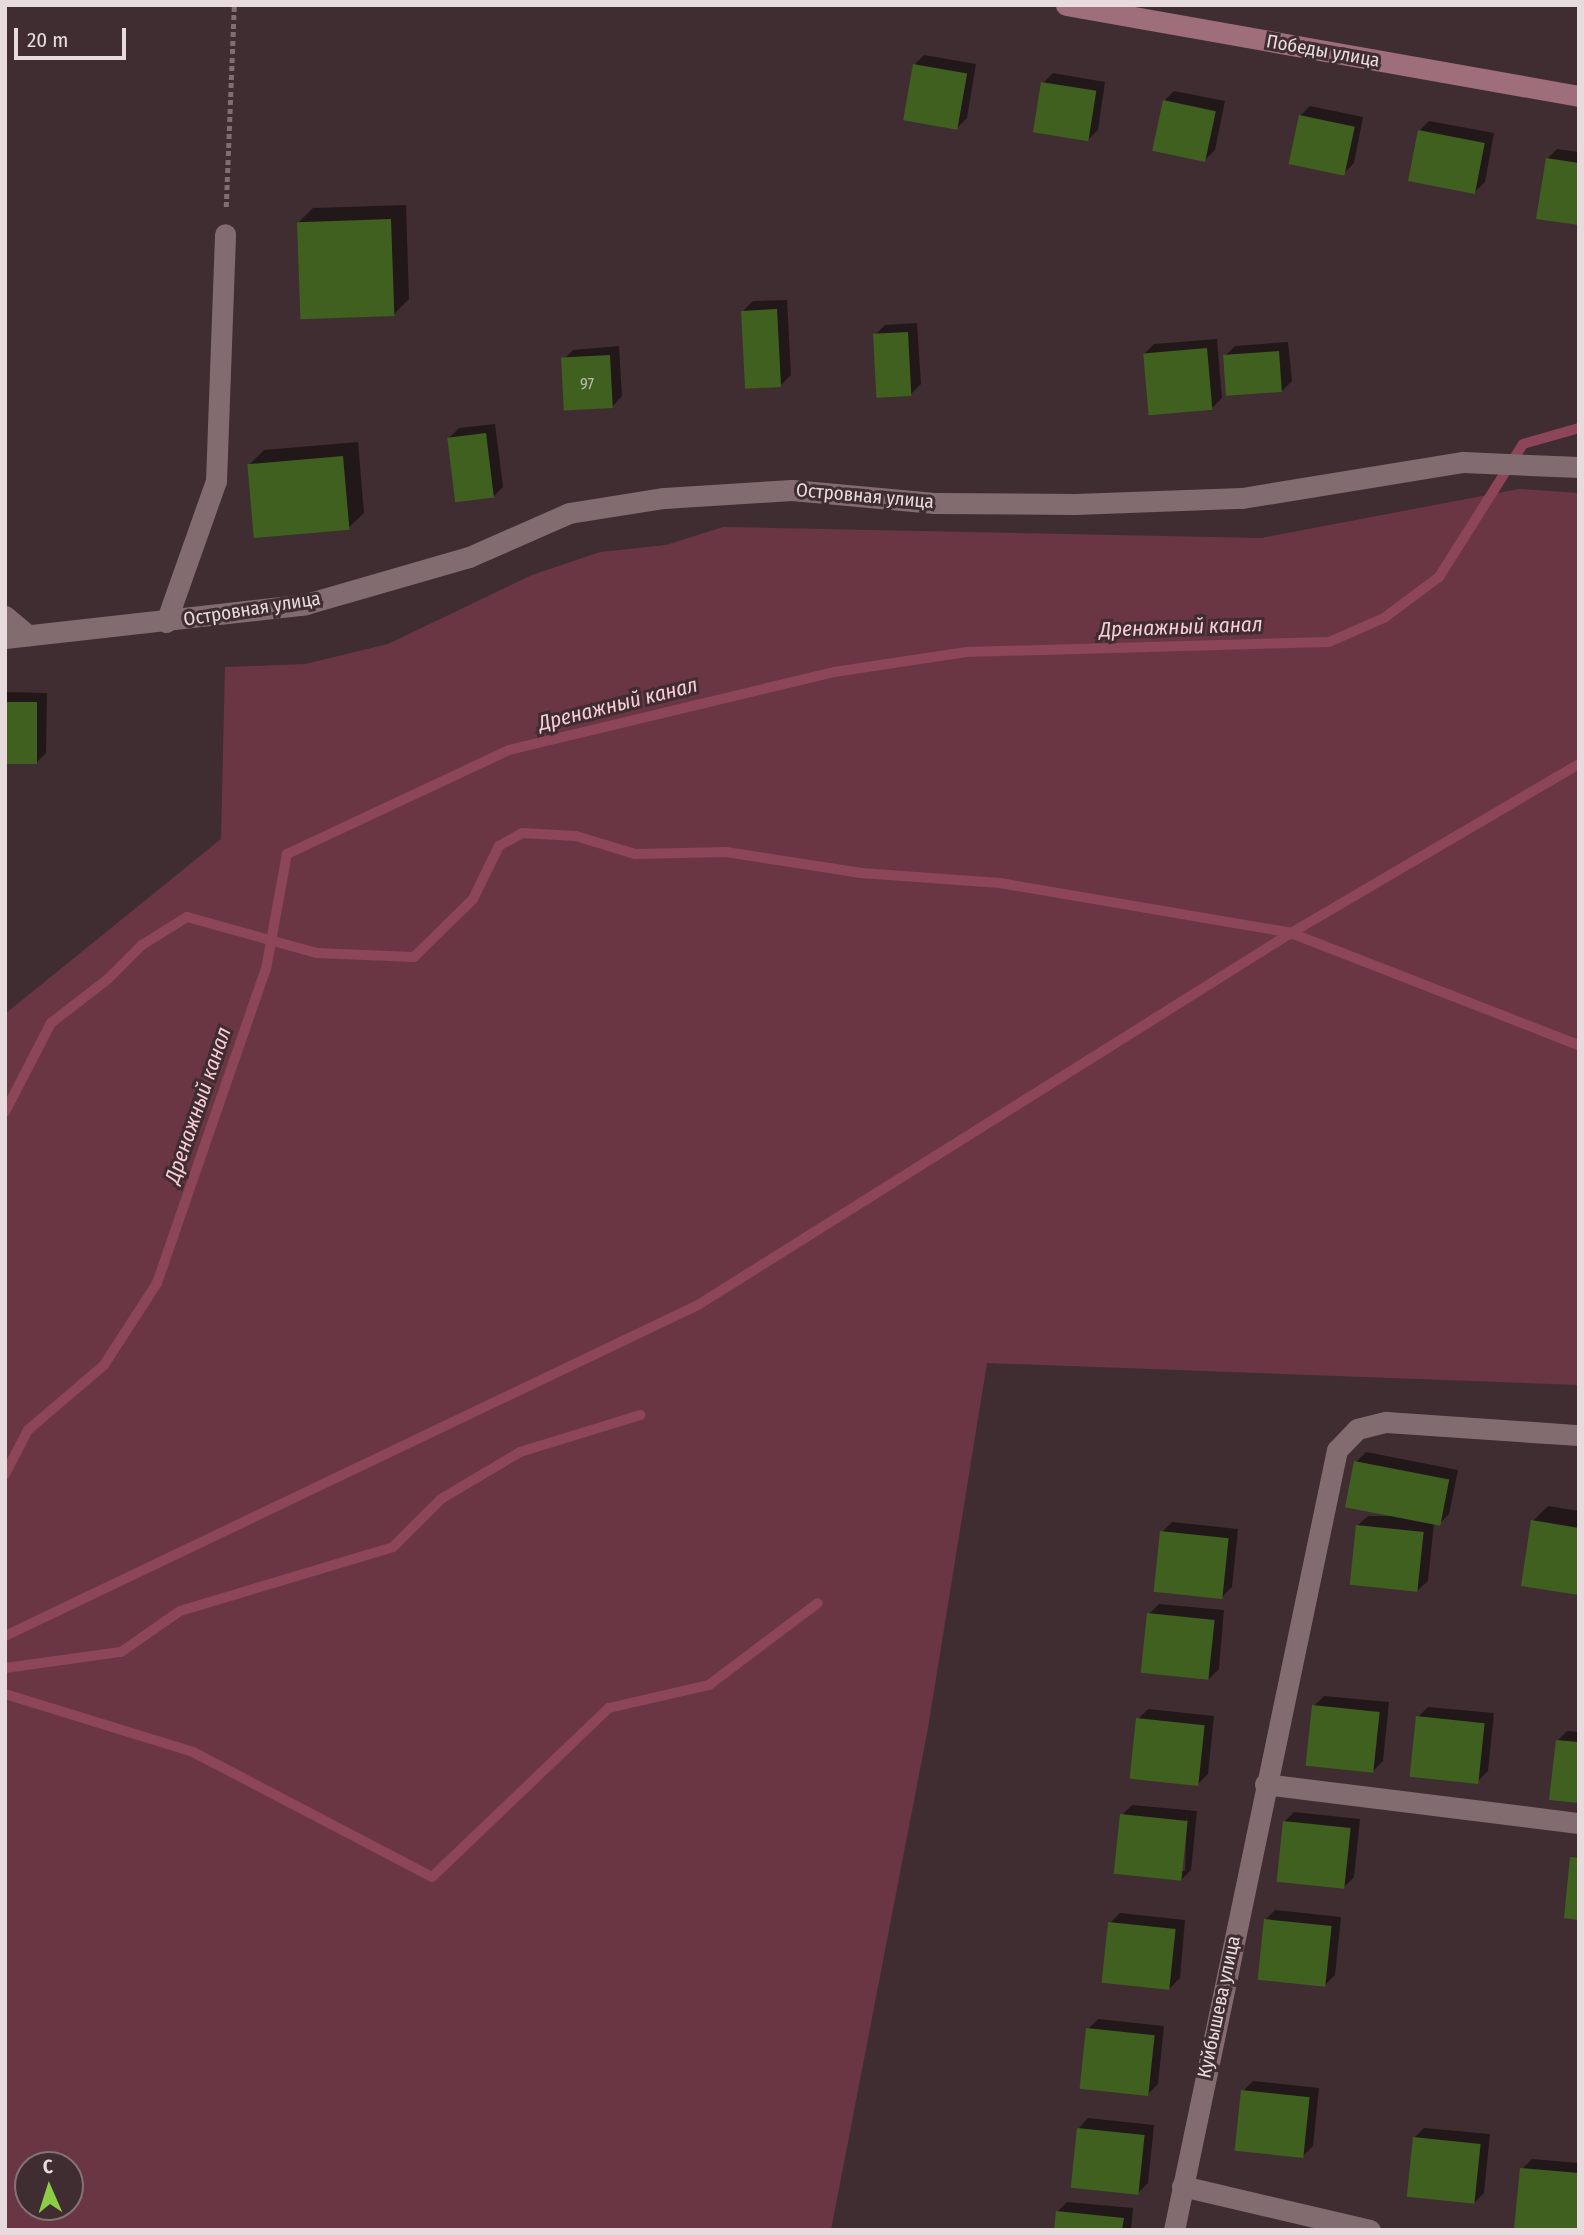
<!DOCTYPE html>
<meta charset="utf-8">
<style>
body{margin:0}
#map{position:relative;width:1584px;height:2235px;overflow:hidden;background:#402d31;font-family:"Fira Sans Condensed",sans-serif}
div>[style]{position:absolute}
[style*='--x']{left:calc(var(--x)*1px);top:calc(var(--y)*1px);width:calc(var(--w)*1px);rotate:calc(var(--a)*1deg)}
.green>*{inset:0;background:#6b3644}
.shadow>*{inset:0;background:#0007}
.stream>*{height:10px;margin:-5px;padding:0 5px;transform-origin:5px;border-radius:5px;background:#8d4558}
.building>*{inset:0;background:#406020;transform-origin:0 0}
.path>*{height:4.5px;margin-top:-2.25px;transform-origin:0;background:repeating-linear-gradient(90deg,#7f6e72 0 5px,transparent 0 8.5px)}
.street>*{height:21px;margin:-10.5px;padding:0 10.5px;transform-origin:10.5px;border-radius:10.5px;background:#826c70}
.secondary>*{height:21px;margin:-10.5px;padding:0 10.5px;transform-origin:10.5px;border-radius:10.5px;background:#9e6e7a}
span{translate:-50% -50%;white-space:nowrap;text-align:center;line-height:1.15;-webkit-text-stroke:6px #402d31;paint-order:stroke}
.number-label{font-size:16px;color:#bebcae}
.number-label span{-webkit-text-stroke-width:0}
.street-label{font-size:19px;color:#e8dbdd}
.water-label{font-size:21px;color:#f9cdd5;font-style:italic}
.frame{position:absolute;inset:0;border:7px solid #e8dbdd;pointer-events:none}
.north{position:absolute;left:14px;top:2151px;width:70px;height:70px;box-sizing:border-box;background:#402d31;border:2px solid #837376;border-radius:50%;rotate:357deg;font-size:19px;font-weight:700;line-height:28px;text-align:center;color:#e8dbdd}
.north::after{content:'';display:block;margin:auto;width:24px;height:32px;background:#8bce46;clip-path:polygon(50% 0,100% 100%,50% 72%,0 100%)}
.scale{position:absolute;left:14px;top:28px;width:112px;height:32px;box-sizing:border-box;border:4px solid #e8dbdd;border-top:0;padding-left:9px;font-size:21px;line-height:24px;white-space:nowrap;color:#e8dbdd;-webkit-text-stroke:5px #402d31;paint-order:stroke}
</style>
<div id="map">
<div class="green">
<i style="clip-path:polygon(evenodd,1519px 489px,1579px 493px,1579px 1385px,987px 1363px,928px 1728px,831px 2230px,5px 2230px,5px 1014px,221px 839px,225px 667px,305px 664px,388px 644px,532px 575px,600px 552px,666px 545px,723px 527px,1261px 538px,1519px 489px,28px 2165px,70px 2165px,70px 2207px,28px 2207px,28px 2165px)"></i>
</div>
<div class="shadow">
<i style="clip-path:polygon(924px 55px,976px 64px,967px 118px,957px 128px,914px 65px)"></i>
<i style="clip-path:polygon(1053px 73px,1105px 82px,1098px 130px,1088px 140px,1043px 83px)"></i>
<i style="clip-path:polygon(1174px 91px,1225px 101px,1215px 150px,1205px 160px,1164px 101px)"></i>
<i style="clip-path:polygon(1310px 106px,1363px 117px,1354px 163px,1344px 173px,1300px 116px)"></i>
<i style="clip-path:polygon(1429px 121px,1494px 133px,1485px 182px,1475px 192px,1419px 131px)"></i>
<i style="clip-path:polygon(1557px 149px,1579px 152px,1579px 223px,1547px 159px)"></i>
<i style="clip-path:polygon(406px 205px,409px 299px,394px 314px,298px 223px,313px 208px)"></i>
<i style="clip-path:polygon(787px 300px,791px 375px,781px 385px,743px 311px,753px 301px)"></i>
<i style="clip-path:polygon(917px 323px,921px 384px,911px 394px,875px 335px,885px 325px)"></i>
<i style="clip-path:polygon(1217px 339px,1222px 398px,1212px 408px,1144px 354px,1154px 344px)"></i>
<i style="clip-path:polygon(1288px 342px,1292px 381px,1282px 391px,1225px 356px,1235px 346px)"></i>
<i style="clip-path:polygon(619px 346px,622px 396px,613px 406px,563px 360px,573px 350px)"></i>
<i style="clip-path:polygon(495px 424px,503px 487px,493px 497px,449px 438px,459px 428px)"></i>
<i style="clip-path:polygon(358px 442px,364px 513px,348px 528px,249px 465px,264px 450px)"></i>
<i style="clip-path:polygon(5px 692px,47px 693px,46px 753px,36px 763px,5px 763px)"></i>
<i style="clip-path:polygon(1366px 1452px,1458px 1470px,1449px 1514px,1439px 1524px,1434px 1523px,1428px 1581px,1418px 1590px,1358px 1525px,1368px 1516px,1398px 1516px,1356px 1462px)"></i>
<i style="clip-path:polygon(1548px 1506px,1579px 1511px,1579px 1594px,1533px 1521px)"></i>
<i style="clip-path:polygon(1172px 1522px,1238px 1529px,1232px 1587px,1222px 1597px,1162px 1532px)"></i>
<i style="clip-path:polygon(1159px 1604px,1224px 1610px,1219px 1669px,1209px 1679px,1149px 1614px)"></i>
<i style="clip-path:polygon(1324px 1696px,1389px 1702px,1383px 1761px,1373px 1771px,1314px 1706px)"></i>
<i style="clip-path:polygon(1428px 1707px,1494px 1713px,1488px 1771px,1478px 1781px,1418px 1717px)"></i>
<i style="clip-path:polygon(1148px 1709px,1214px 1716px,1208px 1774px,1198px 1784px,1138px 1719px)"></i>
<i style="clip-path:polygon(1567px 1731px,1579px 1732px,1579px 1801px,1557px 1741px)"></i>
<i style="clip-path:polygon(evenodd,1132px 1805px,1197px 1811px,1191px 1870px,1181px 1880px,1122px 1815px,1132px 1805px,1187px 1812px,1185px 1871px,1181px 1871px,1187px 1812px)"></i>
<i style="clip-path:polygon(1294px 1812px,1360px 1819px,1354px 1877px,1344px 1887px,1284px 1822px)"></i>
<i style="clip-path:polygon(1275px 1910px,1341px 1917px,1335px 1975px,1325px 1985px,1265px 1920px)"></i>
<i style="clip-path:polygon(1120px 1913px,1185px 1920px,1180px 1978px,1170px 1988px,1110px 1923px)"></i>
<i style="clip-path:polygon(1098px 2019px,1164px 2026px,1158px 2084px,1148px 2094px,1088px 2029px)"></i>
<i style="clip-path:polygon(1253px 2081px,1319px 2088px,1313px 2146px,1303px 2156px,1243px 2091px)"></i>
<i style="clip-path:polygon(1088px 2118px,1154px 2125px,1148px 2183px,1138px 2193px,1079px 2128px)"></i>
<i style="clip-path:polygon(1424px 2128px,1490px 2134px,1484px 2193px,1474px 2203px,1414px 2138px)"></i>
<i style="clip-path:polygon(1532px 2159px,1579px 2163px,1579px 2230px,1516px 2227px,1522px 2169px)"></i>
<i style="clip-path:polygon(1067px 2202px,1133px 2208px,1131px 2230px,1055px 2230px,1057px 2212px)"></i>
</div>
<div class="stream">
<i style="--x:5;--y:1112;--w:100;--a:-62.7"></i>
<i style="--x:51;--y:1023;--w:72;--a:-37.7"></i>
<i style="--x:108;--y:979;--w:48;--a:-45"></i>
<i style="--x:142;--y:945;--w:53;--a:-31.9"></i>
<i style="--x:187;--y:917;--w:135;--a:15.5"></i>
<i style="--x:317;--y:953;--w:97;--a:2.4"></i>
<i style="--x:414;--y:957;--w:83;--a:-44.5"></i>
<i style="--x:473;--y:899;--w:59;--a:-63.9"></i>
<i style="--x:499;--y:846;--w:26;--a:-29"></i>
<i style="--x:522;--y:833;--w:54;--a:3.2"></i>
<i style="--x:576;--y:836;--w:62;--a:17"></i>
<i style="--x:635;--y:854;--w:91;--a:-1.3"></i>
<i style="--x:726;--y:852;--w:137;--a:8.8"></i>
<i style="--x:861;--y:873;--w:139;--a:4.1"></i>
<i style="--x:1000;--y:883;--w:295;--a:9.7"></i>
<i style="--x:1291;--y:933;--w:309;--a:21.3"></i>
<i style="--x:5;--y:1474;--w:50;--a:-62.4"></i>
<i style="--x:28;--y:1430;--w:100;--a:-40.5"></i>
<i style="--x:104;--y:1365;--w:98;--a:-57.1"></i>
<i style="--x:157;--y:1283;--w:332;--a:-70.9"></i>
<i style="--x:266;--y:969;--w:117;--a:-79.7"></i>
<i style="--x:287;--y:854;--w:245;--a:-25.1"></i>
<i style="--x:509;--y:750;--w:334;--a:-13.5"></i>
<i style="--x:834;--y:672;--w:134;--a:-8.6"></i>
<i style="--x:967;--y:652;--w:362;--a:-1.6"></i>
<i style="--x:1329;--y:642;--w:60;--a:-23.6"></i>
<i style="--x:1384;--y:618;--w:69;--a:-36.7"></i>
<i style="--x:1439;--y:577;--w:157;--a:-57.7"></i>
<i style="--x:1523;--y:444;--w:58;--a:-15.9"></i>
<i style="--x:5;--y:1636;--w:768;--a:-25.53"></i>
<i style="--x:698;--y:1305;--w:700;--a:-32.1"></i>
<i style="--x:1291;--y:933;--w:334;--a:-30.4"></i>
<i style="--x:5;--y:1668;--w:117;--a:-7.9"></i>
<i style="--x:121;--y:1652;--w:72;--a:-34.8"></i>
<i style="--x:180;--y:1611;--w:222;--a:-16.7"></i>
<i style="--x:393;--y:1547;--w:68;--a:-45"></i>
<i style="--x:441;--y:1499;--w:92;--a:-30.7"></i>
<i style="--x:520;--y:1452;--w:126;--a:-17.1"></i>
<i style="--x:5;--y:1694;--w:197;--a:17.1"></i>
<i style="--x:193;--y:1752;--w:270;--a:27.6"></i>
<i style="--x:432;--y:1877;--w:245;--a:-43.7"></i>
<i style="--x:609;--y:1708;--w:103;--a:-13"></i>
<i style="--x:709;--y:1685;--w:136;--a:-37"></i>
</div>
<div class="building">
<i style="left:913px;top:64px;width:55px;height:57px;rotate:10deg"></i>
<i style="left:1041px;top:82px;width:56px;height:51px;rotate:9deg"></i>
<i style="left:1163px;top:100px;width:54px;height:52px;rotate:12deg"></i>
<i style="left:1299px;top:115px;width:57px;height:50px;rotate:12deg"></i>
<i style="left:1418px;top:130px;width:68px;height:52px;rotate:11deg"></i>
<i style="clip-path:polygon(1546px 158px,1579px 163px,1579px 225px,1536px 219px)"></i>
<i style="left:391px;top:219px;width:97px;height:94px;rotate:88deg"></i>
<i style="left:777px;top:309px;width:78px;height:36px;rotate:87deg"></i>
<i style="left:908px;top:332px;width:64px;height:35px;rotate:87deg"></i>
<i style="left:1207px;top:348px;width:62px;height:64px;rotate:85deg"></i>
<i style="left:1279px;top:351px;width:41px;height:56px;rotate:86deg"></i>
<i style="left:610px;top:355px;width:53px;height:49px;rotate:87deg"></i>
<i style="left:486px;top:433px;width:65px;height:39px;rotate:83deg"></i>
<i style="left:343px;top:456px;width:74px;height:96px;rotate:85deg"></i>
<i style="left:5px;top:702px;width:32px;height:62px"></i>
<i style="left:1354px;top:1461px;width:97px;height:47px;rotate:11deg"></i>
<i style="clip-path:polygon(1531px 1520px,1579px 1528px,1579px 1595px,1521px 1586px)"></i>
<i style="left:1356px;top:1525px;width:68px;height:60px;rotate:6deg"></i>
<i style="left:1160px;top:1531px;width:69px;height:61px;rotate:6deg"></i>
<i style="left:1147px;top:1613px;width:68px;height:60px;rotate:6deg"></i>
<i style="left:1312px;top:1705px;width:68px;height:61px;rotate:6deg"></i>
<i style="left:1416px;top:1716px;width:69px;height:61px;rotate:6deg"></i>
<i style="left:1136px;top:1718px;width:69px;height:61px;rotate:6deg"></i>
<i style="clip-path:polygon(1556px 1740px,1579px 1742px,1579px 1803px,1549px 1800px)"></i>
<i style="left:1120px;top:1814px;width:68px;height:60px;rotate:6deg"></i>
<i style="left:1283px;top:1821px;width:68px;height:61px;rotate:6deg"></i>
<i style="clip-path:polygon(1570px 1857px,1579px 1858px,1579px 1920px,1564px 1918px)"></i>
<i style="left:1264px;top:1919px;width:68px;height:61px;rotate:6deg"></i>
<i style="left:1108px;top:1922px;width:68px;height:61px;rotate:6deg"></i>
<i style="left:1086px;top:2028px;width:69px;height:61px;rotate:6deg"></i>
<i style="left:1241px;top:2090px;width:69px;height:61px;rotate:6deg"></i>
<i style="left:1077px;top:2128px;width:68px;height:60px;rotate:6deg"></i>
<i style="left:1413px;top:2137px;width:68px;height:60px;rotate:6deg"></i>
<i style="clip-path:polygon(1520px 2168px,1579px 2173px,1579px 2230px,1514px 2229px)"></i>
<i style="clip-path:polygon(1056px 2211px,1124px 2218px,1122px 2230px,1054px 2230px)"></i>
</div>
<div class="path">
<i style="--x:226;--y:207;--w:202;--a:-87.7"></i>
</div>
<div class="street">
<i style="--x:5;--y:616;--w:30;--a:40"></i>
<i style="--x:166;--y:622;--w:150;--a:-70.5"></i>
<i style="--x:216;--y:481;--w:247;--a:-87.9"></i>
<i style="--x:5;--y:638;--w:303;--a:-6.4"></i>
<i style="--x:306;--y:604;--w:170;--a:-16.1"></i>
<i style="--x:469;--y:557;--w:109;--a:-23.7"></i>
<i style="--x:569;--y:513;--w:96;--a:-9"></i>
<i style="--x:664;--y:498;--w:128;--a:-3.6"></i>
<i style="--x:792;--y:490;--w:143;--a:5.2"></i>
<i style="--x:934;--y:503;--w:141;--a:0.4"></i>
<i style="--x:1075;--y:504;--w:167;--a:-2.1"></i>
<i style="--x:1242;--y:498;--w:224;--a:-9.3"></i>
<i style="--x:1463;--y:462;--w:116;--a:2.5"></i>
<i style="--x:1265;--y:1784;--w:316;--a:7.1"></i>
<i style="--x:1182;--y:2186;--w:193;--a:13.2"></i>
<i style="--x:1174;--y:2230;--w:797;--a:-78.2"></i>
<i style="--x:1337;--y:1450;--w:29;--a:-46"></i>
<i style="--x:1357;--y:1429;--w:30;--a:-14"></i>
<i style="--x:1386;--y:1422;--w:193;--a:3.9"></i>
</div>
<div class="secondary">
<i style="--x:1066;--y:5;--w:521;--a:10.06"></i>
</div>
<div class="number-label">
<span style="left:587px;top:384px">97</span>
</div>
<div class="street-label">
<span style="left:1323px;top:51px;rotate:10deg">Победы улица</span>
<span style="left:865px;top:496px;rotate:5deg">Островная улица</span>
<span style="left:252px;top:609px;rotate:-9deg">Островная улица</span>
<span style="left:1219px;top:2007px;rotate:-78deg">Куйбышева улица</span>
</div>
<div class="water-label">
<span style="left:1181px;top:627px;rotate:-2deg">Дренажный канал</span>
<span style="left:618px;top:704px;rotate:-14deg">Дренажный канал</span>
<span style="left:198px;top:1105px;rotate:-71deg">Дренажный канал</span>
</div>
<div class="frame"></div>
<div class="north">С</div>
<div class="scale">20 m</div>
</div>
